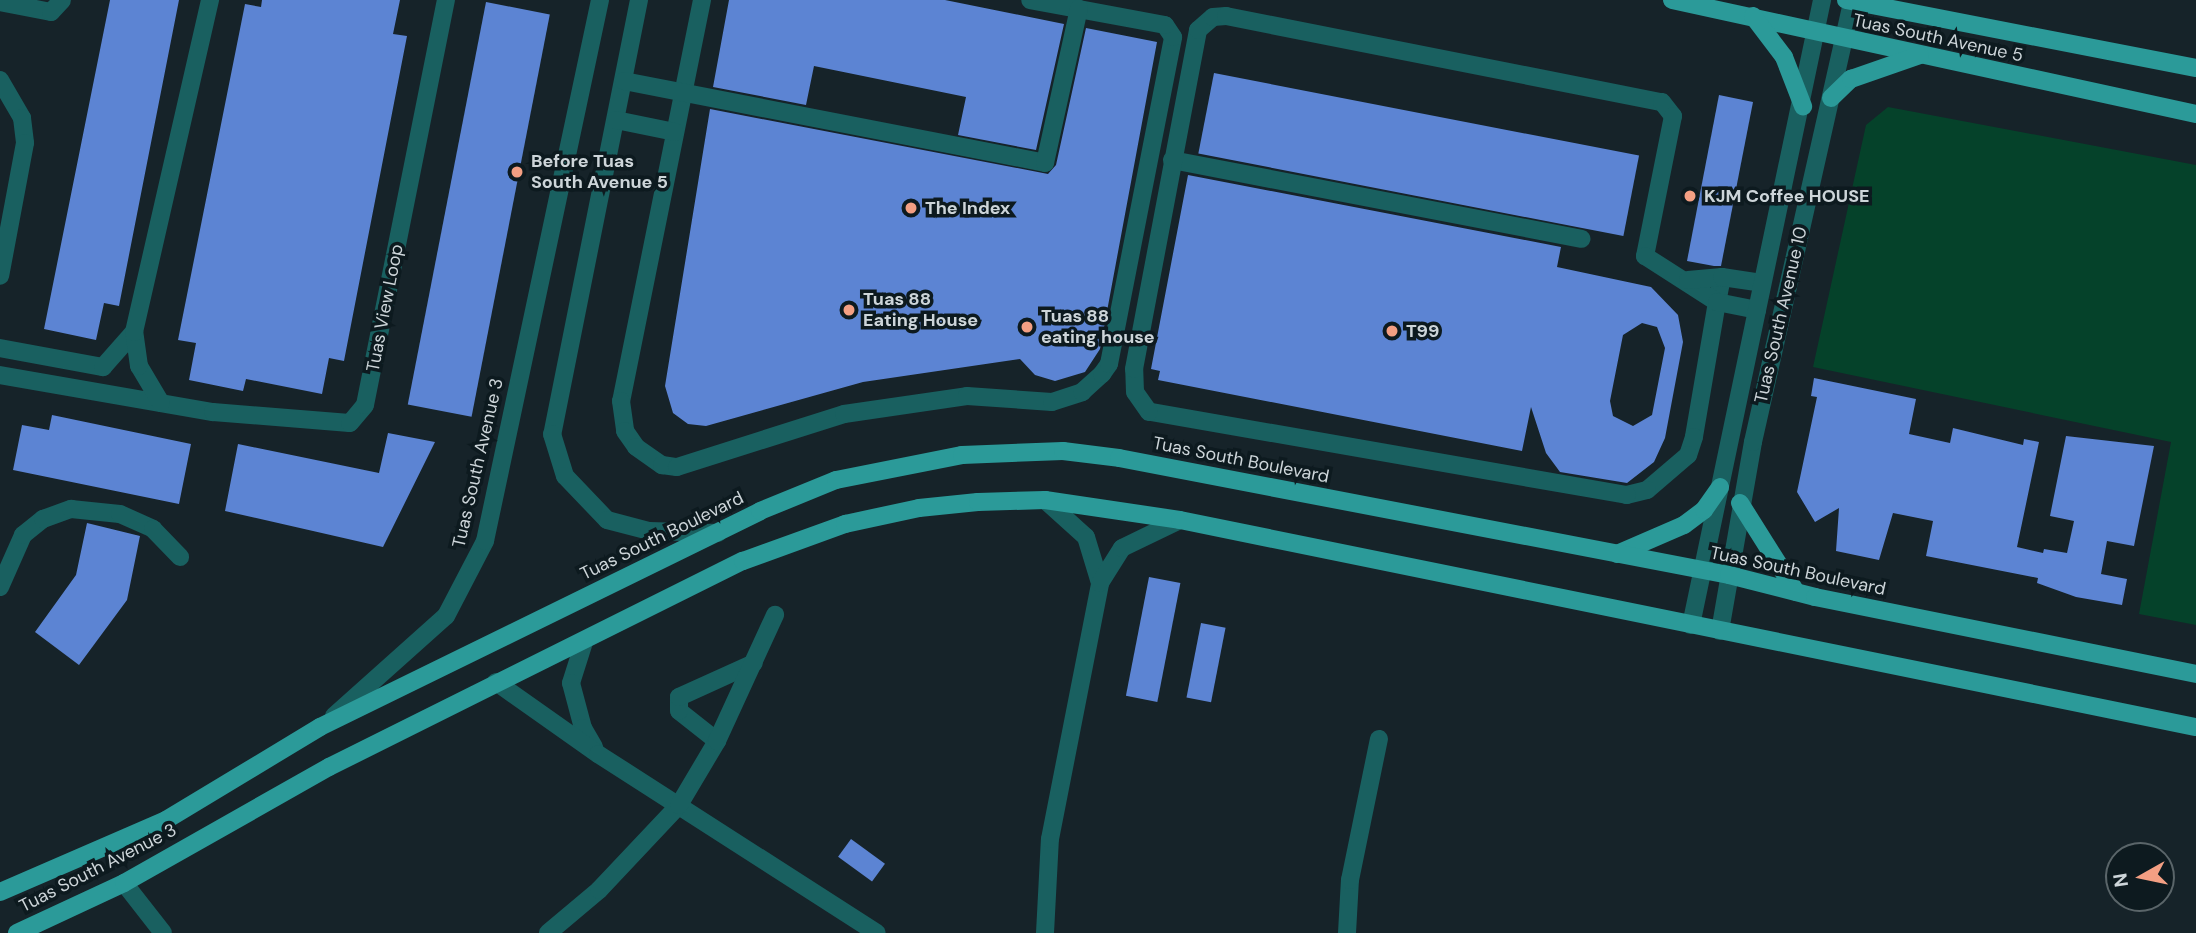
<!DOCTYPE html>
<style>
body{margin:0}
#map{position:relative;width:2196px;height:933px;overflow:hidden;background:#162329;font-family:"DM Sans",sans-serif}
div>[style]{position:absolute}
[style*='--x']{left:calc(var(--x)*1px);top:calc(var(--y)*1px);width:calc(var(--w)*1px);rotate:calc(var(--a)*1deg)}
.green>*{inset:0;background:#05422a}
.building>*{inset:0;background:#5c84d3;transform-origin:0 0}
.minor>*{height:18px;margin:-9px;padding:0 9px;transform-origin:9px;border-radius:9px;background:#196060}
.major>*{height:18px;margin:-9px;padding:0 9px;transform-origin:9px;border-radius:9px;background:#2b9a99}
.dots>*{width:19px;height:19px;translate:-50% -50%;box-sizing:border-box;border:4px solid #0d1a1f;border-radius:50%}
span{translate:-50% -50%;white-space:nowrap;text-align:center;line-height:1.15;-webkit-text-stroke:7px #0d1a1f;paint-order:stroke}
.street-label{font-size:18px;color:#cdd5d9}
.poi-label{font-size:18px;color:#cdd5d9;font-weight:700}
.left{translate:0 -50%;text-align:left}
.north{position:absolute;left:2105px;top:842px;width:70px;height:70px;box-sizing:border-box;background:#0d1a1f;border:2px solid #5a6569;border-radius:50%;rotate:261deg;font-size:19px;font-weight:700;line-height:28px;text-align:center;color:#cdd5d9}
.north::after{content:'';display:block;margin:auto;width:24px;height:32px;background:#f39f83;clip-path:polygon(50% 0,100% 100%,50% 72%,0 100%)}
</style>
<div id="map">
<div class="green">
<i style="clip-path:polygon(1888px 107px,2196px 165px,2196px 625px,2139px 614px,2171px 442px,1813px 367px,1866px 125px)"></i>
</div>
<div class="building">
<i style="clip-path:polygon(110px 0,179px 0,119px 306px,104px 303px,96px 340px,44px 329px)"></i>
<i style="clip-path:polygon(262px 0,400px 0,393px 34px,407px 36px,344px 361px,329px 358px,322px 394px,246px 379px,243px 391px,189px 380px,196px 343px,178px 340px,245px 4px,261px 7px)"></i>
<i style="clip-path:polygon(729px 0,945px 0,1064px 24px,1036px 150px,958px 135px,966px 97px,814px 66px,806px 105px,713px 87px)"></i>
<i style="left:486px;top:2px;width:65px;height:410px;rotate:11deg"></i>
<i style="clip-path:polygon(1086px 28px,1157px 42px,1100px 349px,1085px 372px,1055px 381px,1035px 375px,1020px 359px,863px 382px,706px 426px,688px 424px,673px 413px,665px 386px,710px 109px,1048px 174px,1056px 165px)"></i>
<i style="left:1214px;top:73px;width:433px;height:82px;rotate:11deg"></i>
<i style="clip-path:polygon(1719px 95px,1753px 102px,1721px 266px,1714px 266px,1687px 261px)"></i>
<i style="clip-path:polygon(evenodd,1188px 175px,1561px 247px,1557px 267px,1651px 287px,1678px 315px,1683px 342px,1665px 438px,1654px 462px,1627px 483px,1560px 472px,1546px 453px,1531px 407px,1522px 451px,1158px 380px,1160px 371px,1151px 369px,1188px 175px,1642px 323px,1657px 327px,1665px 348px,1652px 415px,1633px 426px,1613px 416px,1610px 401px,1623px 335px,1642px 323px)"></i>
<i style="clip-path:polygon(1814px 378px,1916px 399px,1909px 434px,1950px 443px,1953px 428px,2023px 445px,2024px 439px,2039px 442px,2017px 547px,2043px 553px,2044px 549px,2067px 553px,2074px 521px,2050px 516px,2066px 436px,2154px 446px,2134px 546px,2107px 541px,2101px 574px,2127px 579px,2122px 605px,2076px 597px,2037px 583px,2038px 578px,1926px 556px,1933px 521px,1893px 513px,1879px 560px,1836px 551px,1839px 508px,1815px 522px,1797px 492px,1817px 397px,1811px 396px)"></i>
<i style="clip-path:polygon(52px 415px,191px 444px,179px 504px,13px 470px,22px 425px,49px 430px)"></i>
<i style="clip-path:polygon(388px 433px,435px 442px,383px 547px,225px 511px,238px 444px,379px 473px)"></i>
<i style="clip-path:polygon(87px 523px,140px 536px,127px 600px,79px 665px,35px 632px,76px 575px)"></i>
<i style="left:1149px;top:577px;width:32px;height:121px;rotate:11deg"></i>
<i style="left:1201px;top:623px;width:25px;height:76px;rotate:11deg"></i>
<i style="left:851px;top:839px;width:42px;height:22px;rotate:36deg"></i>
</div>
<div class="minor">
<i style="--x:639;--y:0;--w:443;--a:101.3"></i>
<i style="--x:552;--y:434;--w:44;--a:72.8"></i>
<i style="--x:565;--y:476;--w:61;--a:46.3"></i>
<i style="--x:607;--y:520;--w:43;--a:14.7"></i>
<i style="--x:649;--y:531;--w:69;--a:1.7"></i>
<i style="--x:702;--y:0;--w:409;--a:101.4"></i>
<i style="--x:621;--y:401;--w:30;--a:82"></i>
<i style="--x:625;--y:431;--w:19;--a:55"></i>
<i style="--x:636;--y:447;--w:32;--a:35"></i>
<i style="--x:662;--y:465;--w:15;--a:8"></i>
<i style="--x:677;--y:467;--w:175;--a:-17.6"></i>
<i style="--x:844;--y:414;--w:124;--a:-8.3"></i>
<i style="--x:967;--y:396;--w:85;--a:4"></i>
<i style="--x:1052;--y:402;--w:32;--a:-18"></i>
<i style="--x:1082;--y:392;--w:27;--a:-42"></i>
<i style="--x:1102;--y:374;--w:12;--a:-55"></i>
<i style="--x:1109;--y:364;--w:333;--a:-78.9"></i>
<i style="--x:1173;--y:37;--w:14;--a:-124"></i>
<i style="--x:1165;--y:25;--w:137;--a:-169.5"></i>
<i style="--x:0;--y:2;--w:52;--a:11.1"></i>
<i style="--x:51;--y:12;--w:16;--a:-47"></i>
<i style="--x:0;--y:80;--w:44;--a:59.9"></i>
<i style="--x:22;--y:118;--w:25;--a:83"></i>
<i style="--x:25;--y:143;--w:135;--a:100.6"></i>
<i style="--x:624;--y:81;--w:429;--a:11"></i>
<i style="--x:1045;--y:163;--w:158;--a:-77.6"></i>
<i style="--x:616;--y:120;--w:60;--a:11.5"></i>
<i style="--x:1172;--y:160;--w:417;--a:10.9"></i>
<i style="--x:1722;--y:277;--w:25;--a:101"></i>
<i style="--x:1717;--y:302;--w:137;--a:99.7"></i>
<i style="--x:1694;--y:437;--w:19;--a:108"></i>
<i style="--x:1688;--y:455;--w:54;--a:139.5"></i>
<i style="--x:1647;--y:490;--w:21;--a:166"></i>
<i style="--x:1627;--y:495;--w:485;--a:-170.1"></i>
<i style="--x:1149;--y:412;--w:24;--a:-125"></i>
<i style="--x:1135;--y:392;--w:23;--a:-92"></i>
<i style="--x:1134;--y:369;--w:345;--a:-79.3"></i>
<i style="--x:1198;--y:30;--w:20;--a:-41"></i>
<i style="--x:1213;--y:17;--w:13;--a:-4"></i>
<i style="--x:1226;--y:16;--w:444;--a:11.2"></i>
<i style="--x:1662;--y:102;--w:18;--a:52"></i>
<i style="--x:1673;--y:116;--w:143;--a:101.3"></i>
<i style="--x:1645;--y:256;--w:85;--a:32.6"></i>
<i style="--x:1717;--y:302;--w:41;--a:11.3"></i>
<i style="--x:1688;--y:280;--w:34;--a:-5"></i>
<i style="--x:1722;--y:277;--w:40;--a:8.5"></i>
<i style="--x:0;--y:348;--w:105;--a:10.5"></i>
<i style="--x:103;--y:367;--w:47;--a:-48.5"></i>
<i style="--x:0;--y:375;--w:216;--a:9.9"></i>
<i style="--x:213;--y:412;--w:137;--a:4.6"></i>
<i style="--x:350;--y:423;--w:23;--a:-50"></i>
<i style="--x:365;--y:405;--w:413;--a:-78.7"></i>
<i style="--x:161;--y:403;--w:43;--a:-120.7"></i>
<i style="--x:139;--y:366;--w:34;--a:-98"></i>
<i style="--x:134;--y:332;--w:341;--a:-77.1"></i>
<i style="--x:1045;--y:500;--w:55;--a:42.1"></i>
<i style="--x:1086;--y:537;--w:48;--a:73.1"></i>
<i style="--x:0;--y:587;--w:57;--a:-66.1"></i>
<i style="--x:23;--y:535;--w:26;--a:-39"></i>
<i style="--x:43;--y:519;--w:30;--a:-20"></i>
<i style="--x:71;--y:509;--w:49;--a:5.8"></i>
<i style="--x:120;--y:514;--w:36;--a:24"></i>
<i style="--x:153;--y:529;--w:39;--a:46"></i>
<i style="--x:1691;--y:625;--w:639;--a:-78.16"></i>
<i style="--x:1720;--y:631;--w:192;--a:-80.1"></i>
<i style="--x:1753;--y:442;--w:453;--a:-77.3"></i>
<i style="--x:584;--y:642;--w:43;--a:107.6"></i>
<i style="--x:571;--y:683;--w:47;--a:75.1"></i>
<i style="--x:583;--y:728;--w:22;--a:60"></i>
<i style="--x:496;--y:682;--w:125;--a:35.2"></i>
<i style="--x:598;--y:754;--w:331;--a:32.7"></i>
<i style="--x:334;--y:716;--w:150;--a:-41.8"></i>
<i style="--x:446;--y:616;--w:85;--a:-62.5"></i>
<i style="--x:485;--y:541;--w:553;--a:-78"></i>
<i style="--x:717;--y:741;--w:48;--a:-141.7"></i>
<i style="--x:679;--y:711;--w:14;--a:-90"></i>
<i style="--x:679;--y:697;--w:82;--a:-24.4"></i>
<i style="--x:124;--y:883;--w:63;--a:52"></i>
<i style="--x:548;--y:933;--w:67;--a:-40.1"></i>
<i style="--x:599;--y:890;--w:117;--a:-46.7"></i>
<i style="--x:679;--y:805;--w:74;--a:-59.3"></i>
<i style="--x:717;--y:741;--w:139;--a:-65.3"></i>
<i style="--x:1045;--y:933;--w:94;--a:-87"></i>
<i style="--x:1050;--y:839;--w:261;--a:-78.9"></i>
<i style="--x:1100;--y:583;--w:41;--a:-57.8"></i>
<i style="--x:1122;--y:548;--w:64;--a:-25.8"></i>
<i style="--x:1347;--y:933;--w:53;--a:-86.8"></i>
<i style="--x:1350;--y:880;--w:144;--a:-78.4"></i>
</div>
<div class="major">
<i style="--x:1672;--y:0;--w:536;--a:12.27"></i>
<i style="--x:1846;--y:0;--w:357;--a:11"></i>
<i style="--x:1753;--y:16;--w:51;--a:52.9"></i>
<i style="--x:1784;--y:57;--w:53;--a:68.8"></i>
<i style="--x:1831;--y:98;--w:28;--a:-44"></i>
<i style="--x:1851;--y:79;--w:73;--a:-19.2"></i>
<i style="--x:1740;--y:503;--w:105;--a:57.8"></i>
<i style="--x:1617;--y:554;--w:73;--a:-23.4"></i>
<i style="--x:1684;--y:525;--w:25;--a:-37"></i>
<i style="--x:1704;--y:510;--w:28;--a:-55"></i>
<i style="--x:0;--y:892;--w:181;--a:-23.4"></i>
<i style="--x:166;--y:820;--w:180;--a:-31.1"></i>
<i style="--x:320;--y:727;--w:490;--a:-26.1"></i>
<i style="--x:760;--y:511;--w:82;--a:-22.2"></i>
<i style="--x:836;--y:480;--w:128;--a:-11.2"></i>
<i style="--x:962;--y:455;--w:101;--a:-2.3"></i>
<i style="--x:1063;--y:451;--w:56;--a:7.1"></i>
<i style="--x:1119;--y:458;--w:621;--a:10.86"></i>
<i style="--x:1729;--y:575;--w:89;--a:14.3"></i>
<i style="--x:1815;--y:597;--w:389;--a:11.4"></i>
<i style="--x:17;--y:933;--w:118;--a:-25"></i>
<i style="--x:124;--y:883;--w:236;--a:-29.5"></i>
<i style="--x:329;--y:767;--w:462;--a:-26.5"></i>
<i style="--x:743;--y:561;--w:109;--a:-19.9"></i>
<i style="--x:845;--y:524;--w:76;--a:-12.2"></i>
<i style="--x:919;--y:508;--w:59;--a:-5.8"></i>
<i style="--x:978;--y:502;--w:67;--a:-1.7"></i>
<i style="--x:1045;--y:500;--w:136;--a:8.4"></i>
<i style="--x:1180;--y:520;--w:1037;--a:11.52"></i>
</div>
<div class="dots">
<i style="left:517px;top:172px;background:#f39f83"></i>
<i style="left:1690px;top:196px;background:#f39f83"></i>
<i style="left:911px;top:208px;background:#f39f83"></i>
<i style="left:849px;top:310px;background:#f39f83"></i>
<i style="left:1027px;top:327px;background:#f39f83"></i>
<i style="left:1392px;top:331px;background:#f39f83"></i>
</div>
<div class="street-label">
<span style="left:1938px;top:38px;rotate:12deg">Tuas South Avenue 5</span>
<span style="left:385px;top:308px;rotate:-79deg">Tuas View Loop</span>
<span style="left:1781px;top:315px;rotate:-77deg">Tuas South Avenue 10</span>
<span style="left:1241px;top:460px;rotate:11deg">Tuas South Boulevard</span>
<span style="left:478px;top:463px;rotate:-77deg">Tuas South Avenue 3</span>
<span style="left:662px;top:536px;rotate:-26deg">Tuas South Boulevard</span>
<span style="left:1798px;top:571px;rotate:12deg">Tuas South Boulevard</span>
<span style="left:98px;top:868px;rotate:-27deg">Tuas South Avenue 3</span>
</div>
<div class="poi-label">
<span class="left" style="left:531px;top:172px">Before Tuas<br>South Avenue 5</span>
<span class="left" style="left:1704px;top:196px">KJM Coffee HOUSE</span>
<span class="left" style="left:925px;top:208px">The Index</span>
<span class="left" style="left:863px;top:310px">Tuas 88<br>Eating House</span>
<span class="left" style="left:1041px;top:327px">Tuas 88<br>eating house</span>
<span class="left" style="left:1406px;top:331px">T99</span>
</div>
<div class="north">N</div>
</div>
